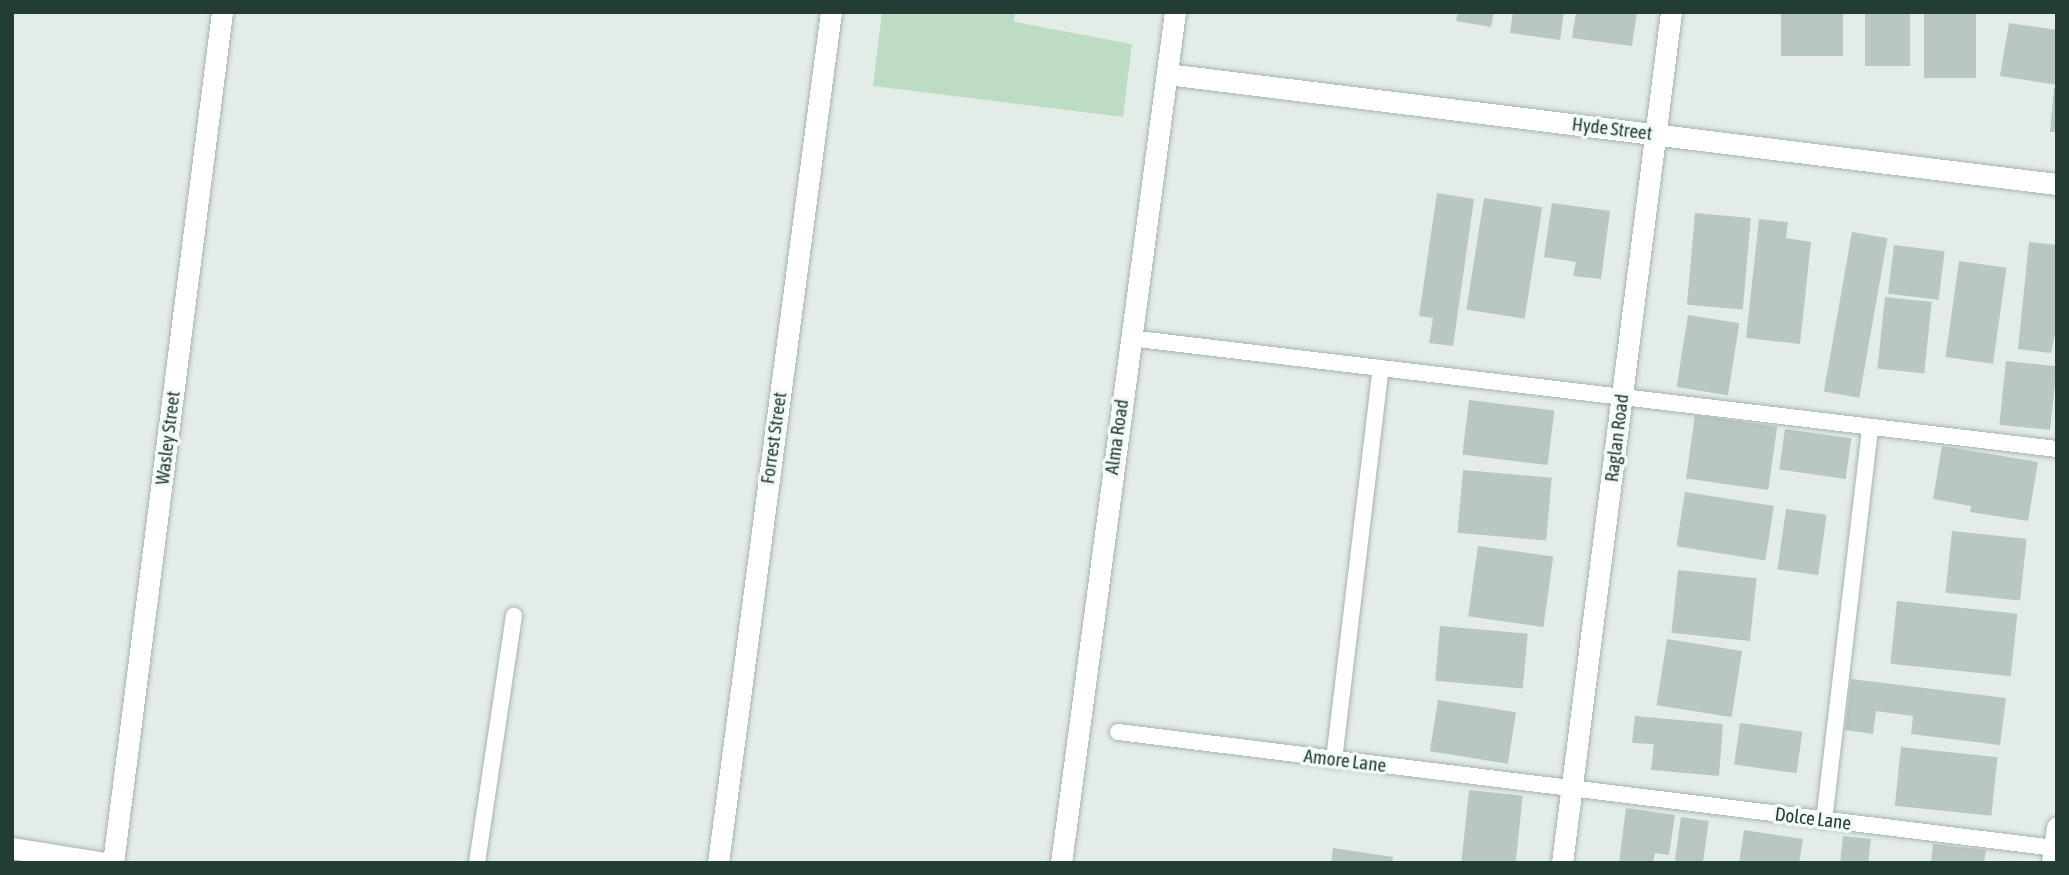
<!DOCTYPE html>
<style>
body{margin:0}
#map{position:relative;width:2069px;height:875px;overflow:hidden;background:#e3ece7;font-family:"Asap Condensed",sans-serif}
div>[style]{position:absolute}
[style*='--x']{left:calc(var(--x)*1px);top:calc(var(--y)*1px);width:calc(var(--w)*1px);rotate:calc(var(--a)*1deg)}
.green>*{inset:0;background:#bcddc3}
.building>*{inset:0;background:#b8c7c0;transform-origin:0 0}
.roads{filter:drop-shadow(0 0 2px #a6b4ae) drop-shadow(0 0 2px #a6b4ae)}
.service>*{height:16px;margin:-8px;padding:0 8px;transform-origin:8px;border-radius:8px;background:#fff}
.minor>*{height:21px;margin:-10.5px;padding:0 10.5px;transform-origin:10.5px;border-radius:10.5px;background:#fff}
span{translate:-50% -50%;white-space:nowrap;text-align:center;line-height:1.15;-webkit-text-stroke:7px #f3f9f6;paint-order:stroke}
.street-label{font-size:19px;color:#233d35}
.frame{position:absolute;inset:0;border:14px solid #233d35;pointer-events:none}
</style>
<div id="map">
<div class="green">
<i style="clip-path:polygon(882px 12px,1015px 12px,1014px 22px,1132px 44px,1123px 117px,873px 86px)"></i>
</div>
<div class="building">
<i style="clip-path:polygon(1458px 12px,1494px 12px,1491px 27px,1456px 21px)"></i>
<i style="clip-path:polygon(1513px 12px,1564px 12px,1560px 40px,1510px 33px)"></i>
<i style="clip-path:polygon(1576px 12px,1637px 12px,1632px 46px,1572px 38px)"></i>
<i style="left:1781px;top:12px;width:62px;height:44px"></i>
<i style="left:1865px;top:12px;width:45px;height:54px"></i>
<i style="left:1924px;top:12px;width:52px;height:66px"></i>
<i style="clip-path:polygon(2009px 23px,2057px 30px,2057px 85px,2000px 76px)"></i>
<i style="clip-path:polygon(2054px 88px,2057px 88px,2057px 132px,2050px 132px)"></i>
<i style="clip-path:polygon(1437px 193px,1474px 199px,1453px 346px,1429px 343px,1433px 318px,1419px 316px)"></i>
<i style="left:1484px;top:198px;width:59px;height:113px;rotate:9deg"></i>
<i style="clip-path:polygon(1552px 203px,1610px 211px,1601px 279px,1573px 276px,1576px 262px,1544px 257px)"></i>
<i style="left:1695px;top:213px;width:56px;height:92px;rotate:5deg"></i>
<i style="clip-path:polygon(1759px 219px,1788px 222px,1786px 238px,1811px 242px,1800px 344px,1746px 338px)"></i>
<i style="left:1852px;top:232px;width:36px;height:162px;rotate:10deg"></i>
<i style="clip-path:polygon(2029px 242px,2057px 245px,2057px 324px,2051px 353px,2018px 349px)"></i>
<i style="left:1894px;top:245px;width:51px;height:49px;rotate:7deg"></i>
<i style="left:1959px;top:261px;width:48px;height:97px;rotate:8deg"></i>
<i style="left:1885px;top:297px;width:47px;height:72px;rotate:6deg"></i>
<i style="left:1688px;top:315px;width:52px;height:73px;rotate:9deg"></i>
<i style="left:2006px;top:361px;width:51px;height:64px;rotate:6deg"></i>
<i style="left:1469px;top:400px;width:86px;height:55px;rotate:7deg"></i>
<i style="left:1695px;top:415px;width:83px;height:64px;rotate:8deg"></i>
<i style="left:1785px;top:429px;width:67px;height:41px;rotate:8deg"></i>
<i style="clip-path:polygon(1942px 446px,2038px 462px,2028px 521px,1970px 512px,1971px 506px,1933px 499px)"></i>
<i style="left:1463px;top:470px;width:89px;height:63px;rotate:5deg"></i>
<i style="left:1685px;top:492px;width:90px;height:55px;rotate:9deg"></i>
<i style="left:1786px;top:509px;width:41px;height:61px;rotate:8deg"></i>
<i style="left:1952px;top:531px;width:75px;height:62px;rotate:6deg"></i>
<i style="left:1478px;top:546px;width:76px;height:71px;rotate:8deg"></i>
<i style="left:1678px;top:570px;width:79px;height:63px;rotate:6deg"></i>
<i style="left:1897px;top:601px;width:121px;height:63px;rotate:6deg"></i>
<i style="left:1440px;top:626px;width:88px;height:55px;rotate:5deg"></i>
<i style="left:1667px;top:639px;width:76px;height:67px;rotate:9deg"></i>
<i style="clip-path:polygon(1851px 679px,2006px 698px,2000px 745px,1911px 734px,1913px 716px,1876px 711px,1873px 734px,1845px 730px)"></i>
<i style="left:1438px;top:700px;width:79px;height:52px;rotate:9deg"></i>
<i style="clip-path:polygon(1635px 716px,1723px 724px,1719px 776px,1651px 770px,1654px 744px,1632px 743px)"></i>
<i style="left:1740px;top:723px;width:63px;height:42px;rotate:8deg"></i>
<i style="left:1901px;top:747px;width:97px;height:59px;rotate:6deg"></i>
<i style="left:1469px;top:790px;width:54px;height:73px;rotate:6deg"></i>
<i style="clip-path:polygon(1626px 808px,1675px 815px,1669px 855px,1655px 853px,1653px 863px,1619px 863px)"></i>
<i style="left:1681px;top:817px;width:28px;height:44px;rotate:8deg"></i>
<i style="clip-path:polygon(1744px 830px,1803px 839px,1799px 863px,1739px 863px)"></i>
<i style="left:1843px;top:836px;width:28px;height:27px;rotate:6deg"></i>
<i style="clip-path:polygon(1933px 844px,1986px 850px,1984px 863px,1931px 863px)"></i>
<i style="clip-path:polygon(1333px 848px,1393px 857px,1392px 863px,1331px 863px)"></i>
</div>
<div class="roads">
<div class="service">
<i style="--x:1130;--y:338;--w:934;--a:6.83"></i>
<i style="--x:1118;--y:732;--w:943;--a:7.06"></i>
<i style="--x:1334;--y:760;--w:395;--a:-83.2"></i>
<i style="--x:1824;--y:821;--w:396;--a:-83.3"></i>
<i style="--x:477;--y:863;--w:250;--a:-81.5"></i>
</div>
<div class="minor">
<i style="--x:1167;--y:74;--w:897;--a:7.05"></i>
<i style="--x:12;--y:848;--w:94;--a:9.2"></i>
<i style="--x:113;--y:863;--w:858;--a:-82.7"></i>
<i style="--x:718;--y:863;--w:858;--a:-82.44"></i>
<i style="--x:1061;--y:863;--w:859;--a:-82.37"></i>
<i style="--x:1562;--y:863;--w:858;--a:-82.7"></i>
<i style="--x:2052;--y:863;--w:36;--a:-82"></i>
</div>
</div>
<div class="street-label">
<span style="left:1612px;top:129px;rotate:7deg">Hyde Street</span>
<span style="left:1117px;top:437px;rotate:-82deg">Alma Road</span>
<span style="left:168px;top:438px;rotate:-83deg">Wasley Street</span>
<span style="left:774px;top:438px;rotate:-82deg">Forrest Street</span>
<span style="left:1617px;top:438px;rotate:-83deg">Raglan Road</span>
<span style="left:1345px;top:761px;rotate:7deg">Amore Lane</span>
<span style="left:1813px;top:819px;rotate:7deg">Dolce Lane</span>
</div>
<div class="frame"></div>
</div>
